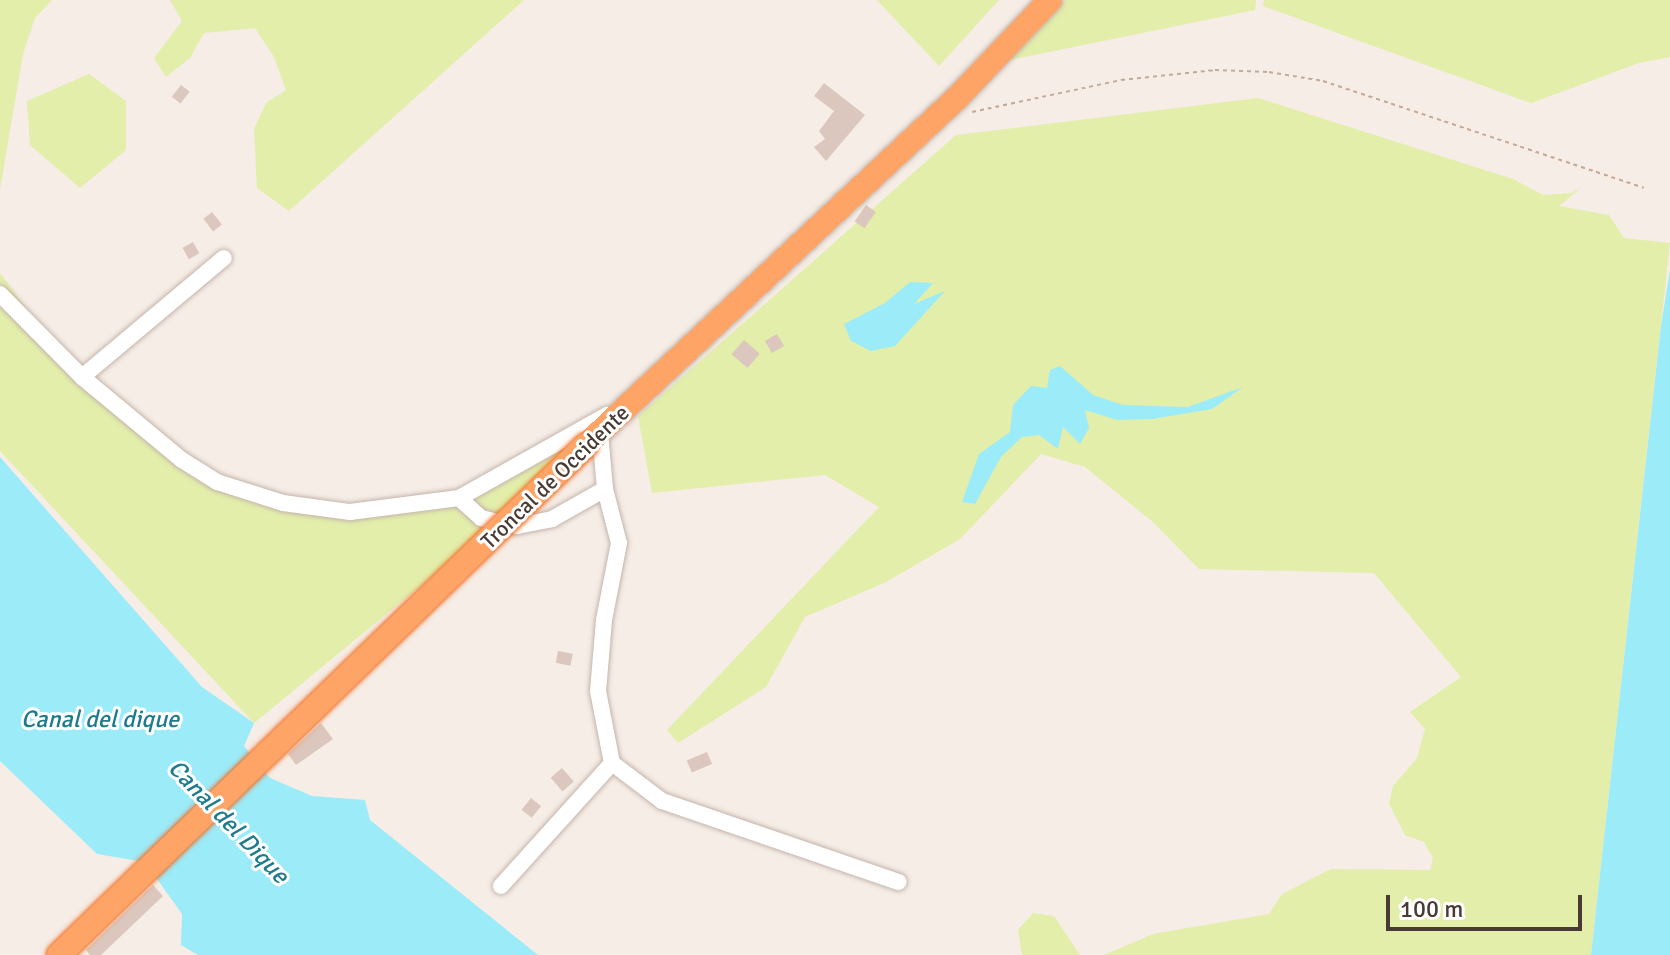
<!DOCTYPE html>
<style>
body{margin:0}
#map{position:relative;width:1670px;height:955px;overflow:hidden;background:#f5ede6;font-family:Signika,sans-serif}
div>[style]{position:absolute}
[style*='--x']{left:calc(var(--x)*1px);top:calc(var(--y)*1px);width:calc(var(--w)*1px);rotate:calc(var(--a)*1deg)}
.green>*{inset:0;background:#e2eeaa}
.water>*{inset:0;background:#9cebf9}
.building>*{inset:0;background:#dbc7bd;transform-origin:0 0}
.path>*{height:2px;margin-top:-1px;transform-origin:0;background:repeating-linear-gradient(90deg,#c5a997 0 4px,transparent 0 8px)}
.roads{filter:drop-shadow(0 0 2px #c5b4ab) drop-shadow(0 0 2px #c5b4ab)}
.minor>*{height:16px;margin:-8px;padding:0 8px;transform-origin:8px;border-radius:8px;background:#fff}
.highway>*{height:24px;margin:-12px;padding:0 12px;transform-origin:12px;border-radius:12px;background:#ffa467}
.bridges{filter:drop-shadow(0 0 2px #f06f26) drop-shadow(0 0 2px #f06f26)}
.highway-bridge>*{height:24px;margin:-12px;padding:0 12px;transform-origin:12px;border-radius:12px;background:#ffa467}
span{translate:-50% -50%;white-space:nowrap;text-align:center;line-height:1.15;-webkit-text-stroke:6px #fff;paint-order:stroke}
.street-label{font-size:22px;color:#493b34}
.water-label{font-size:24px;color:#1c7b8d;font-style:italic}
.scale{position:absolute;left:1386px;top:895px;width:196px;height:36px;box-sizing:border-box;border:4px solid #493b34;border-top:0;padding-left:10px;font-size:24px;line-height:28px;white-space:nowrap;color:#493b34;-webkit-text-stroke:6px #fff;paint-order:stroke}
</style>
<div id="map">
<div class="green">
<i style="clip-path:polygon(0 0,52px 0,35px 18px,23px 54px,0 189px)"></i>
<i style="clip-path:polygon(170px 0,524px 0,289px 211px,257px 188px,254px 129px,266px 103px,286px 90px,274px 57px,255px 28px,204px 33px,190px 58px,166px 77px,154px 58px,182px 21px)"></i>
<i style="clip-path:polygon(877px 0,999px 0,939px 66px)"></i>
<i style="clip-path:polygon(1065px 0,1256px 0,1255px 10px,1000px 62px)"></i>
<i style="clip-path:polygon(1264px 0,1670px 0,1670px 57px,1639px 63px,1531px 103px,1263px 6px)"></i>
<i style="clip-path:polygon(89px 74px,126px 101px,126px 150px,80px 188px,30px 145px,27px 101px)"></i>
<i style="clip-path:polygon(1258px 98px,1513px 179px,1543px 195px,1572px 193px,1583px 186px,1559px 206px,1609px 215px,1624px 238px,1670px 243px,1591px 955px,1104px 955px,1153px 934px,1269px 914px,1282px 894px,1331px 869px,1430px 870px,1433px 858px,1424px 842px,1405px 835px,1389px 804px,1393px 786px,1417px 758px,1425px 729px,1410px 712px,1461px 677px,1374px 573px,1199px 569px,1153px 522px,1085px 467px,1041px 454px,960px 539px,886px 582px,805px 617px,766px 687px,678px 743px,667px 730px,879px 507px,825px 475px,652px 493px,638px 416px,956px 135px)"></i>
<i style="clip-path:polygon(0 273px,83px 383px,217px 482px,317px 509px,459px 498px,718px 341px,254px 723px,0 451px)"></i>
<i style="clip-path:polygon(1033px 913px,1054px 916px,1080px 955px,1022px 955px,1018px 930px)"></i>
</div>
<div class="water">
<i style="clip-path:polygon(1670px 270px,1670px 955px,1591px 955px,1661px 326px)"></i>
<i style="clip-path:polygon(910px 282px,933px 283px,914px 304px,945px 291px,895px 346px,871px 351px,851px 341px,844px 324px,885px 303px)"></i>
<i style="clip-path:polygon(1060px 366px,1093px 395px,1123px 405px,1188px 407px,1243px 387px,1212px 409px,1152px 419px,1117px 420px,1085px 410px,1089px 428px,1080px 444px,1063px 427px,1058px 449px,1039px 435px,1022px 437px,1001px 457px,975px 504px,962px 502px,979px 454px,1010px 432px,1013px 405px,1031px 386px,1047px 388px,1050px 370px)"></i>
<i style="clip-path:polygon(0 457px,202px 687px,254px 723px,244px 746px,270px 778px,312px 796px,365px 800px,370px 820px,538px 955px,198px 955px,181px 945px,182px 914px,145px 862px,97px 854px,0 761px)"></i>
</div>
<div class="building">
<i style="clip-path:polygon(824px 83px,865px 115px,826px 161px,814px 147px,825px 139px,819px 131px,834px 111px,814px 96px)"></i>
<i style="left:181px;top:85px;width:11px;height:15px;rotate:38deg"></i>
<i style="left:866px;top:205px;width:12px;height:20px;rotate:35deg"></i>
<i style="left:212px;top:212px;width:16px;height:11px;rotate:52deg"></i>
<i style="left:193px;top:242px;width:13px;height:12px;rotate:61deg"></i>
<i style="left:777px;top:334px;width:14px;height:14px;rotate:60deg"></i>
<i style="left:744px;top:340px;width:21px;height:19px;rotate:41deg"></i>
<i style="left:558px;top:651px;width:15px;height:12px;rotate:11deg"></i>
<i style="clip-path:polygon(321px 723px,333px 739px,296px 765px,288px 754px)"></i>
<i style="left:707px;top:752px;width:13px;height:22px;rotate:67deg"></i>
<i style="left:562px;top:768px;width:18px;height:15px;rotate:49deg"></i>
<i style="left:531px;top:798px;width:13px;height:15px;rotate:39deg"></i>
<i style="clip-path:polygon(153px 885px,163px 896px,101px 955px,90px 955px,86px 950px)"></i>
</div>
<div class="path">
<i style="--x:972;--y:112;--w:152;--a:-12.1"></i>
<i style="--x:1121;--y:80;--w:95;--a:-6.1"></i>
<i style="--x:1215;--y:70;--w:54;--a:2.1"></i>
<i style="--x:1269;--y:72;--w:55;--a:9.5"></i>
<i style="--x:1323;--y:81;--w:338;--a:18.4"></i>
</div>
<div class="roads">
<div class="minor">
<i style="--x:0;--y:294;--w:117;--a:45.3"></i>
<i style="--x:82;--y:377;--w:130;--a:39.7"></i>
<i style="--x:182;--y:460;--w:41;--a:32.2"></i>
<i style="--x:217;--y:482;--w:69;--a:17.7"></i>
<i style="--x:283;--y:503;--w:68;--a:7.7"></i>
<i style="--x:350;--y:512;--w:110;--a:-7.3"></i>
<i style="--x:459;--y:498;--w:170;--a:-29.3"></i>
<i style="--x:82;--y:377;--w:185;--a:-40"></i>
<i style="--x:600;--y:432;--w:57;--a:85"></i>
<i style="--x:605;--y:489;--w:56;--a:75.5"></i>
<i style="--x:619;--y:543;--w:78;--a:101"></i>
<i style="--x:604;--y:620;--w:71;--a:94.8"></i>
<i style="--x:598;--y:691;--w:73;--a:79"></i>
<i style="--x:612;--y:763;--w:63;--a:37.2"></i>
<i style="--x:662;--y:801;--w:250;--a:18.9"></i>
<i style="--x:459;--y:498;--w:30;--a:42"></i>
<i style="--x:481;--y:518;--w:37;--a:13"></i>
<i style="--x:517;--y:526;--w:36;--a:-11"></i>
<i style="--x:552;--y:519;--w:61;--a:-29.5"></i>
<i style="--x:501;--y:886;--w:166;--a:-47.9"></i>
</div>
<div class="highway">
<i style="--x:586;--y:445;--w:508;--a:-43.09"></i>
<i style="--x:957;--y:98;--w:135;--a:-46.5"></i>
</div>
</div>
<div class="bridges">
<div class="highway-bridge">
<i style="--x:59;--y:955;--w:733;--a:-44.06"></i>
</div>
</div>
<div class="street-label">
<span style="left:555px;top:477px;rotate:-44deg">Troncal de Occidente</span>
</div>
<div class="water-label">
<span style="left:100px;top:720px">Canal del dique</span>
<span style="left:228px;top:822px;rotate:46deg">Canal del Dique</span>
</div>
<div class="scale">100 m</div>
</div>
